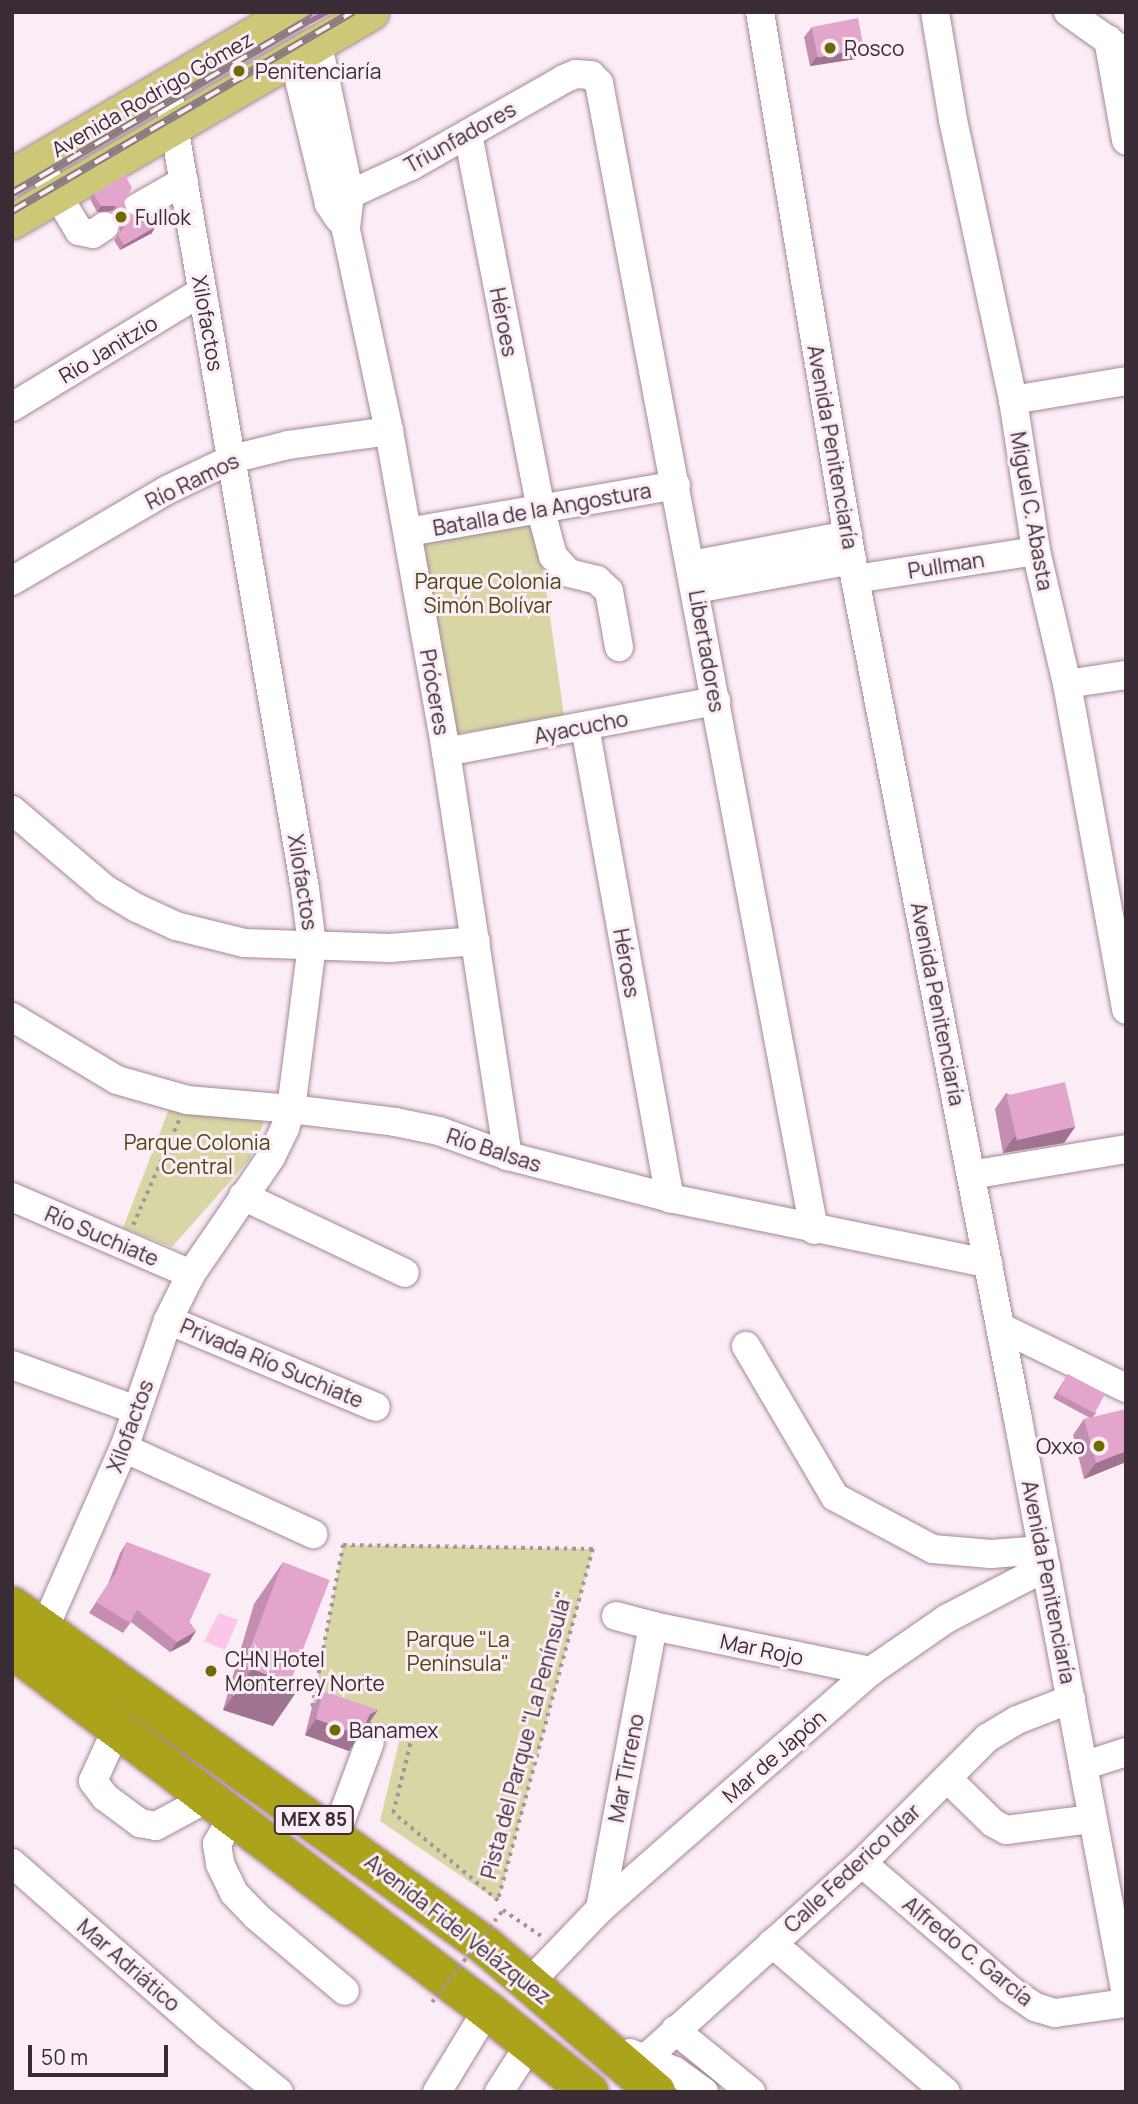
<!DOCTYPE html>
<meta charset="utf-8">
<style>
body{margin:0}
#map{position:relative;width:1138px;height:2104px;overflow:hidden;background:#fbedf5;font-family:Manrope,sans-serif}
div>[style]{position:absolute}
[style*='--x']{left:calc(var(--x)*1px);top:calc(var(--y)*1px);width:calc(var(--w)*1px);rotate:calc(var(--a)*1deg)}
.green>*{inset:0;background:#d8d6a5;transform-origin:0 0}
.water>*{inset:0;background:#fbc6e7}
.path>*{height:3.5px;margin-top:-1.75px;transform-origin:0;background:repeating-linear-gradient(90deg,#a3959d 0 3.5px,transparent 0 8.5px)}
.roads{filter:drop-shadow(0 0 2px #a6879b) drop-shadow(0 0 2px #a6879b)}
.minor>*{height:28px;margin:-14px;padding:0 14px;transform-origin:14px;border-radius:14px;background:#fff}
.major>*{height:35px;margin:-17.5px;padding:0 17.5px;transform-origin:17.5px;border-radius:17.5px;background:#cdc877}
.highway>*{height:38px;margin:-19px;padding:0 19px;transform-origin:19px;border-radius:19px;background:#aca31d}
.rail>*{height:8px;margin-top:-4px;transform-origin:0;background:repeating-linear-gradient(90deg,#fbedf5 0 16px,#887b83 0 32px);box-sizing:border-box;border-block:2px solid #887b83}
.path-bridge>*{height:3.5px;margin-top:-1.75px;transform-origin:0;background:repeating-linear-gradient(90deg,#a3959d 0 3.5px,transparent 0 8.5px)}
.wall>*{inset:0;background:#c48eb0}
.shaded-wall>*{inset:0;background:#a07490}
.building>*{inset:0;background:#e4a5cd;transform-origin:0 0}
.dots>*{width:19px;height:19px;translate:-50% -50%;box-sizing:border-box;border:4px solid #fbedf5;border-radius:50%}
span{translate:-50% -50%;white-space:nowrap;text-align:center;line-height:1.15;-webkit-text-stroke:6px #fbedf5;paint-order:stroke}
.shield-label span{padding:2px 5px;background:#fbedf5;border:2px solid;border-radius:5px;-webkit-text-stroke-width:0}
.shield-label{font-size:19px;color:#392c34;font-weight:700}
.poi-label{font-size:21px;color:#392c34}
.left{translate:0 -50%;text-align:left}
.right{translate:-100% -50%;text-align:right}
.street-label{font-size:21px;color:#392c34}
.park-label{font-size:21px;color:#4b4711}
.frame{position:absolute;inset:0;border:14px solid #392c34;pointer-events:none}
.scale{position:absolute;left:28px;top:2045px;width:140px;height:32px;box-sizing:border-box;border:4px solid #392c34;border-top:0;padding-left:9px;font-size:21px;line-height:24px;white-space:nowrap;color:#392c34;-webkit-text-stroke:5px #fbedf5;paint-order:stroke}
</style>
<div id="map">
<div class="green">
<i style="left:537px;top:524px;width:196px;height:120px;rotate:82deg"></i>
<i style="clip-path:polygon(171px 1104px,265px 1119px,250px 1159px,172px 1247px,123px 1228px)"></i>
<i style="clip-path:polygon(343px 1545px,593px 1549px,498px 1901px,380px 1821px,400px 1738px,312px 1707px)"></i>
</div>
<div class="water">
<i style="clip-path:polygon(219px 1613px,238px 1620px,225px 1650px,204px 1641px)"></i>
</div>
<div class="path">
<i style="--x:133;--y:1225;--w:115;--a:-66.3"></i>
<i style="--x:343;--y:1545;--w:250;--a:0.9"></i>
<i style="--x:593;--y:1549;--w:365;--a:105.1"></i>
<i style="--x:498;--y:1901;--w:137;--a:-140"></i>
<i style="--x:393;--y:1813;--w:83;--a:-76.1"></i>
<i style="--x:413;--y:1732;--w:62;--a:-169.8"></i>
<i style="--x:352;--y:1721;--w:42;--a:-160.7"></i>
<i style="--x:312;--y:1707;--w:165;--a:-79.2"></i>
<i style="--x:503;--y:1910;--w:46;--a:34.4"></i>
</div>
<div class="roads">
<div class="minor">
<i style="--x:760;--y:12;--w:575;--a:80.49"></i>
<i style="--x:855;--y:579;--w:851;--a:79.02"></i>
<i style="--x:1017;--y:1414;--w:591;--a:79.37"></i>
<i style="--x:935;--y:12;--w:109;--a:80.5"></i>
<i style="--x:953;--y:120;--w:286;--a:77.9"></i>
<i style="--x:1013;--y:400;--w:153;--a:81.3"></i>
<i style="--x:1036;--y:551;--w:137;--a:76.9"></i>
<i style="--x:1067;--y:684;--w:331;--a:79.7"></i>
<i style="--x:1068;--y:12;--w:67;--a:35.3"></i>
<i style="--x:1108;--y:39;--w:103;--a:79.9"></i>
<i style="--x:318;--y:45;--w:153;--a:78"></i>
<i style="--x:350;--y:195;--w:35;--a:97"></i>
<i style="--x:346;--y:230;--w:206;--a:77.9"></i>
<i style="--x:389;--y:431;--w:326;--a:79.9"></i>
<i style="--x:446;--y:752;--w:409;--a:81.3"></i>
<i style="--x:294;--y:59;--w:149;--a:76.4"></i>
<i style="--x:329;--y:204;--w:18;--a:56"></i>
<i style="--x:468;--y:134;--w:384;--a:79"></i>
<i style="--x:541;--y:511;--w:47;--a:75.1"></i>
<i style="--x:553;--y:556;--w:23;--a:47"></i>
<i style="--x:569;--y:573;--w:29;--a:14"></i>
<i style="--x:597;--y:580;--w:16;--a:43"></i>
<i style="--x:609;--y:591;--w:57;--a:79.9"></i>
<i style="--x:37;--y:161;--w:82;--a:59"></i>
<i style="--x:79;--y:231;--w:14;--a:12"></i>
<i style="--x:93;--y:234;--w:14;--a:-34"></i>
<i style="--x:329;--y:204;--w:90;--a:-24.9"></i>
<i style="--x:411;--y:166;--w:176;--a:-29.6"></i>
<i style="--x:564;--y:79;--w:13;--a:-23"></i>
<i style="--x:576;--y:74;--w:15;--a:4"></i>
<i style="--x:591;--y:75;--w:11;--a:45"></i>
<i style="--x:599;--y:83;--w:1167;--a:79.38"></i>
<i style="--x:137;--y:208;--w:54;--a:-29.9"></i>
<i style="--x:1013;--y:400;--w:115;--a:-9.5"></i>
<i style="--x:12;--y:407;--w:223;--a:-31.3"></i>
<i style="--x:408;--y:532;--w:272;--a:-9.9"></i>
<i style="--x:691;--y:565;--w:160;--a:-10.8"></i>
<i style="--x:855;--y:579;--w:183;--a:-8.8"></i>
<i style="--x:12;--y:581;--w:180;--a:-30.4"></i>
<i style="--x:167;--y:490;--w:72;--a:-25.5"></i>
<i style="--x:232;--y:459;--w:58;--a:-14"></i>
<i style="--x:288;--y:445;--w:102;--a:-7.9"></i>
<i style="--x:696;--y:589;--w:159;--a:-10.5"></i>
<i style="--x:1067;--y:684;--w:60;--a:-8.7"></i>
<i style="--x:585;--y:727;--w:479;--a:79.8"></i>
<i style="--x:446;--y:752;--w:275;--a:-10.7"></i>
<i style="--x:12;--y:810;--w:122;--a:40.3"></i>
<i style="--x:105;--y:889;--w:37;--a:31"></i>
<i style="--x:137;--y:908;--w:43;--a:24.8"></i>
<i style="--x:176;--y:926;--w:70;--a:14"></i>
<i style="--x:244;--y:943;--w:146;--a:2"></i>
<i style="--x:390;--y:948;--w:86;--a:-4.7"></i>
<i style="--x:12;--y:1017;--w:122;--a:31"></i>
<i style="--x:117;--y:1080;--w:73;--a:15.9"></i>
<i style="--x:187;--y:1100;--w:104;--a:4.9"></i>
<i style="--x:291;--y:1109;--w:105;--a:7.1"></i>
<i style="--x:395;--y:1122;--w:45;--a:11.6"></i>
<i style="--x:439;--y:1131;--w:73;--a:19.9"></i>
<i style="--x:508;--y:1156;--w:167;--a:14.5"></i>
<i style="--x:670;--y:1198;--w:325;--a:11.6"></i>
<i style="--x:971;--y:1175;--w:157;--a:-9.5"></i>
<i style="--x:243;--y:1196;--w:179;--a:25.4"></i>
<i style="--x:12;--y:1197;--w:195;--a:23.3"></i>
<i style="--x:168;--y:1320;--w:225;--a:22.7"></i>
<i style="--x:1000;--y:1327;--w:140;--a:25.8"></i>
<i style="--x:746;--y:1346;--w:175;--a:59.5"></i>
<i style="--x:835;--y:1497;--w:111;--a:28"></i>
<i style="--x:933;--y:1549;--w:58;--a:4.9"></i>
<i style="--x:991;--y:1554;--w:52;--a:-4.4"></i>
<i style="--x:12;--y:1365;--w:132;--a:19.9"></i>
<i style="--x:124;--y:1448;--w:208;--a:24.5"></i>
<i style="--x:616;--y:1616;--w:38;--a:15"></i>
<i style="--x:653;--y:1626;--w:223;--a:11.7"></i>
<i style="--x:44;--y:1629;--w:198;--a:-66.2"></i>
<i style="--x:124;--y:1448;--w:135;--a:-71"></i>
<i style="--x:168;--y:1320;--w:51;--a:-63.4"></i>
<i style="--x:191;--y:1274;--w:142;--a:-55.6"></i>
<i style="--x:271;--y:1157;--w:32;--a:-64"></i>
<i style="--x:285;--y:1128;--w:20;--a:-72"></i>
<i style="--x:291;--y:1109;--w:165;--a:-82.7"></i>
<i style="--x:312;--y:945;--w:56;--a:-97.1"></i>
<i style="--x:305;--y:889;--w:816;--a:-99.74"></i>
<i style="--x:117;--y:1728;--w:58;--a:114.4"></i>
<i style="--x:93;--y:1781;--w:20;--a:53"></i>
<i style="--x:105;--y:1797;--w:44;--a:36.6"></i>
<i style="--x:140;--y:1823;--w:16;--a:11"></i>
<i style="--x:156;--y:1826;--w:59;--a:-28.3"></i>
<i style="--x:1083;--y:1766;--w:45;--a:-18"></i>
<i style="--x:947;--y:1778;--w:64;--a:44.4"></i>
<i style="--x:993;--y:1823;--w:15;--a:28"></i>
<i style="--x:1006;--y:1830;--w:87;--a:-7.3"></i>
<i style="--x:233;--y:1817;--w:31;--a:121"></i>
<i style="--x:217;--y:1844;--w:20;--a:81"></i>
<i style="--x:220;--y:1864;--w:32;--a:64"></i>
<i style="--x:234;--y:1893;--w:32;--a:46"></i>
<i style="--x:256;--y:1916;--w:116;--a:40.1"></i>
<i style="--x:335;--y:1836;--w:100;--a:-69.6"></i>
<i style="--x:12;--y:1863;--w:259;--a:41.2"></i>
<i style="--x:207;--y:2034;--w:92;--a:38.9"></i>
<i style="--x:862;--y:1863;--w:195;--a:40.6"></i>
<i style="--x:1010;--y:1990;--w:30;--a:34"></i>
<i style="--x:1035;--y:2007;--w:21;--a:17"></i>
<i style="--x:1055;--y:2013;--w:72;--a:-8"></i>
<i style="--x:600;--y:1909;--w:288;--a:-79.4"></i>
<i style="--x:772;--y:1943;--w:229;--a:40.6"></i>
<i style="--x:530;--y:1982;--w:101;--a:-46.2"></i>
<i style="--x:600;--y:1909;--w:361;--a:-41.3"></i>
<i style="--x:871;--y:1671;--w:91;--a:-34.7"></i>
<i style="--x:946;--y:1619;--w:113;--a:-27.5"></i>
<i style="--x:675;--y:2030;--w:98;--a:39.2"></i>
<i style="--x:630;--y:2053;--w:48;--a:21.8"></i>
<i style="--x:675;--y:2071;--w:36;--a:36"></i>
<i style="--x:646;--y:2058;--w:291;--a:-42.1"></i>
<i style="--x:862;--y:1863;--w:177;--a:-45"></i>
<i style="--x:987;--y:1738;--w:35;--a:-31"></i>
<i style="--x:1017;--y:1720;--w:58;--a:-21.3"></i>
<i style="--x:437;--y:2092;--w:96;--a:-58.6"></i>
<i style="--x:499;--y:2092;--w:57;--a:-57.1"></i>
</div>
<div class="major">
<i style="--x:12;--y:176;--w:324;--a:-30.4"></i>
<i style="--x:12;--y:221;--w:415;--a:-30.2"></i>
</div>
<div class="highway">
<i style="--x:12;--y:1606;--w:585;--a:35.67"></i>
<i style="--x:487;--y:1947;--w:223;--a:40.6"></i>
<i style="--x:12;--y:1649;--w:597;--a:37.23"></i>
<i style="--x:487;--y:2010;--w:131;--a:38.8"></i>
</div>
</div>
<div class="rail">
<i style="--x:12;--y:193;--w:359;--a:-30.3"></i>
<i style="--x:12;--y:211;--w:395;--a:-30.3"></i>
</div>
<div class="path-bridge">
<i style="--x:432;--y:2002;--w:116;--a:-52.3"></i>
</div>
<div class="wall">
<i style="clip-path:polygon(812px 27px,856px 59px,810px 66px,804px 37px)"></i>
<i style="clip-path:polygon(93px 194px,124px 202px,127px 211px,152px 233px,120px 250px,114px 240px,120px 232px,119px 217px,112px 211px,97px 212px,90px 199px)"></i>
<i style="clip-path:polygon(1006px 1093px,1075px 1127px,1064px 1143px,1003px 1153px,995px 1109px)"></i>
<i style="clip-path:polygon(1068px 1374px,1096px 1413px,1093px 1417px,1126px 1462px,1084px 1479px,1073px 1435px,1084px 1419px,1090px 1418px,1053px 1398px)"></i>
<i style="clip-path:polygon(127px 1542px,196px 1631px,189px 1642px,170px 1652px,131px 1622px,123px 1633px,89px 1613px,108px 1584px,120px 1553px)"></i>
<i style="clip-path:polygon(283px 1562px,273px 1726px,223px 1710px,254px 1604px)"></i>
<i style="clip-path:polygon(323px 1691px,367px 1726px,364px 1727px,360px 1735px,349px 1751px,305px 1735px,312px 1707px)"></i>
</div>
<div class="shaded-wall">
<i style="clip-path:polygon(321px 12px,333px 12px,301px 29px,309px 19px)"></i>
<i style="clip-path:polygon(864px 48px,856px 59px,810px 66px,818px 55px)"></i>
<i style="clip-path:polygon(101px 206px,115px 206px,112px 211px,97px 212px)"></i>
<i style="clip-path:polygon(155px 227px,152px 233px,120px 250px,124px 245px)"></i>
<i style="clip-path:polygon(1075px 1127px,1064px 1143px,1003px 1153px,1014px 1137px)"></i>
<i style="clip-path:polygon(1126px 1451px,1126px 1462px,1084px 1479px,1096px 1463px)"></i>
<i style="clip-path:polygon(196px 1631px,189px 1642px,170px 1652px,177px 1642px)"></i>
<i style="clip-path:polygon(252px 1669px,302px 1684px,273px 1726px,223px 1710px)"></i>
<i style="clip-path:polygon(378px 1710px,367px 1726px,359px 1730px,370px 1714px)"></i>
<i style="clip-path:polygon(316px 1719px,360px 1735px,349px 1751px,305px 1735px)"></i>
</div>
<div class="building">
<i style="clip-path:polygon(315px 12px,321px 12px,309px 19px)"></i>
<i style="left:858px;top:18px;width:31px;height:47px;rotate:79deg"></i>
<i style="clip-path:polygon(125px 175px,132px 188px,124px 202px,127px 211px,140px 219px,149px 217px,155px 227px,124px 245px,118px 235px,124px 227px,123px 212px,115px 206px,101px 206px,93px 194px)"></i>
<i style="left:1065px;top:1082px;width:46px;height:60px;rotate:77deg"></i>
<i style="left:1068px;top:1374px;width:42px;height:22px;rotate:28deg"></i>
<i style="clip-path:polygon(1126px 1409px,1126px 1451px,1096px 1463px,1084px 1419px)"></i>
<i style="clip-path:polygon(127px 1542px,211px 1574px,189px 1623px,196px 1631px,177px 1642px,137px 1610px,130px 1623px,96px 1602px,116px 1573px)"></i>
<i style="left:283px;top:1562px;width:50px;height:111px;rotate:21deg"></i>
<i style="clip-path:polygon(323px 1691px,378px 1710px,370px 1714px,360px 1735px,316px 1719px)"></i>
</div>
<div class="dots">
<i style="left:830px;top:48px;background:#706a04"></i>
<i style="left:239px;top:71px;background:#706a04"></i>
<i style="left:121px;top:217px;background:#706a04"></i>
<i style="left:1099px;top:1446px;background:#706a04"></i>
<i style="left:211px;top:1671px;background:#706a04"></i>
<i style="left:335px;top:1730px;background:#706a04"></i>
</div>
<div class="shield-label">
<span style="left:314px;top:1820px">MEX 85</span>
</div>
<div class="poi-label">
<span class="left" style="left:844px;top:48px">Rosco</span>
<span class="left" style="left:255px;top:71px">Penitenciaría</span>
<span class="left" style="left:135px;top:217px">Fullok</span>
<span class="right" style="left:1085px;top:1446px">Oxxo</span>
<span class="left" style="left:225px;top:1671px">CHN Hotel<br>Monterrey Norte</span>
<span class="left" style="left:349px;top:1730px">Banamex</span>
</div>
<div class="street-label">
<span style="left:152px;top:94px;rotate:-30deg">Avenida Rodrigo Gómez</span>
<span style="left:460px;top:137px;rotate:-29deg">Triunfadores</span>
<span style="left:504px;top:322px;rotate:79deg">Héroes</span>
<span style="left:208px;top:323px;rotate:80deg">Xilofactos</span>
<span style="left:108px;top:349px;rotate:-31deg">Rio Janitzio</span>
<span style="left:833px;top:447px;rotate:80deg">Avenida Penitenciaría</span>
<span style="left:192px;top:481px;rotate:-26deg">Río Ramos</span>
<span style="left:542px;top:509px;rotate:-10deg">Batalla de la Angostura</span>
<span style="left:1032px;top:511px;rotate:80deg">Miguel C. Abasta</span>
<span style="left:946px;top:565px;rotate:-9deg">Pullman</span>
<span style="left:707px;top:651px;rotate:80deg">Libertadores</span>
<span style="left:435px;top:692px;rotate:80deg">Próceres</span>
<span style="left:581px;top:727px;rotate:-11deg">Ayacucho</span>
<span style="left:303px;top:882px;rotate:81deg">Xilofactos</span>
<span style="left:627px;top:963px;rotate:80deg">Héroes</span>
<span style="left:938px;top:1004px;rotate:79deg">Avenida Penitenciaría</span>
<span style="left:494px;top:1150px;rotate:18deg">Río Balsas</span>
<span style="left:102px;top:1236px;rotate:23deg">Río Suchiate</span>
<span style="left:272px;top:1363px;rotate:23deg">Privada Río Suchiate</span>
<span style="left:130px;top:1426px;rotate:-70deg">Xilofactos</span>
<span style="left:1049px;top:1582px;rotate:79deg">Avenida Penitenciaría</span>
<span style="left:762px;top:1649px;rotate:12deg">Mar Rojo</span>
<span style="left:526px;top:1735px;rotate:-75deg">Pista del Parque "La Península"</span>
<span style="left:774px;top:1756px;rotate:-41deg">Mar de Japón</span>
<span style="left:626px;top:1768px;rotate:-79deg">Mar Tirreno</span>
<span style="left:852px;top:1868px;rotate:-43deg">Calle Federico Idar</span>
<span style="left:458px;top:1929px;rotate:38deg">Avenida Fidel Velázquez</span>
<span style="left:968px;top:1951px;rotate:39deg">Alfredo C. García</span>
<span style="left:129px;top:1965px;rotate:41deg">Mar Adriático</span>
</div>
<div class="park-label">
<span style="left:488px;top:593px">Parque Colonia<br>Simón Bolívar</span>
<span style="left:197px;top:1154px">Parque Colonia<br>Central</span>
<span style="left:458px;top:1651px">Parque "La<br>Península"</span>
</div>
<div class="frame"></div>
<div class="scale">50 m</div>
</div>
